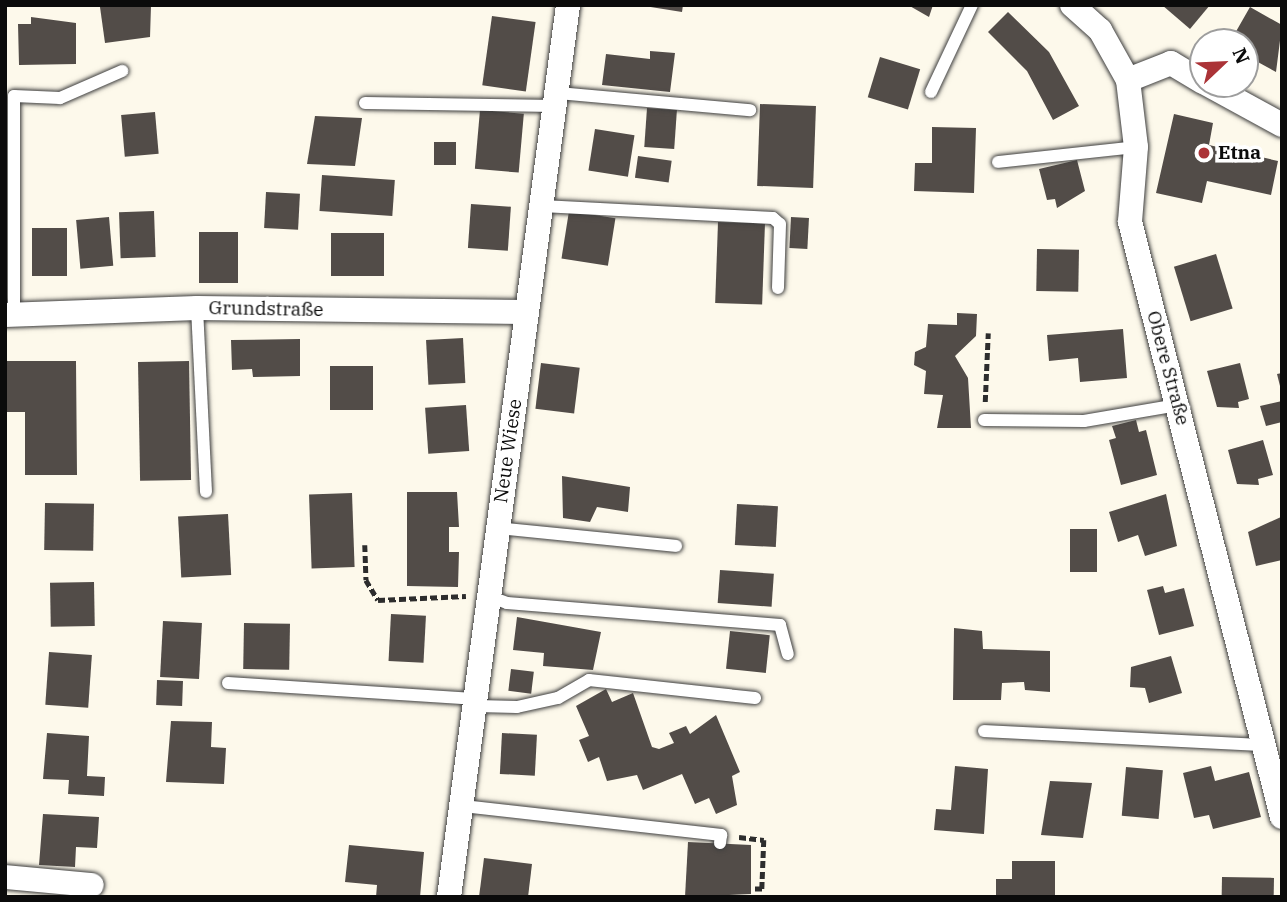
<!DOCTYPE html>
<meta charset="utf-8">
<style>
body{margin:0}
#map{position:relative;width:1287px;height:902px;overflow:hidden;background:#fdf9eb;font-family:"IBM Plex Serif",serif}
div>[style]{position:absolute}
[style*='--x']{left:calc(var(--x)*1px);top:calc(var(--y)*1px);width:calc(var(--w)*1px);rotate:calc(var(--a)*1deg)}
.building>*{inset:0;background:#524c48;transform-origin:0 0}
.path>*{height:4.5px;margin-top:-2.25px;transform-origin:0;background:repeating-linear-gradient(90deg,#2d2d2d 0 7px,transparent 0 10.5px)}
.roads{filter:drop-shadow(0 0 2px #3e3e3e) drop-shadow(0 0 2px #3e3e3e)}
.lane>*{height:12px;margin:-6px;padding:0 6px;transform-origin:6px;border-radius:6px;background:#fff}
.street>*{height:24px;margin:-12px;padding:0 12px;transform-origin:12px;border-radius:12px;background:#fff}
.dots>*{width:19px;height:19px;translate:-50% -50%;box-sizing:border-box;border:4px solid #fff;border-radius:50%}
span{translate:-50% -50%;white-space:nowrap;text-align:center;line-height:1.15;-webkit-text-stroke:7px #fff;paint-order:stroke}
.poi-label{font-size:19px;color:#0b0b0b;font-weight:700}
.left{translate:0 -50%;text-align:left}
.street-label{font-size:19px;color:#0b0b0b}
.frame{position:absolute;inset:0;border:7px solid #0b0b0b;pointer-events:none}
.north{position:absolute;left:1189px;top:28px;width:70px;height:70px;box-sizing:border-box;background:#fff;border:2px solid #9d9d9d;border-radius:50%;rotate:67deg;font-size:19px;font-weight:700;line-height:28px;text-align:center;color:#0b0b0b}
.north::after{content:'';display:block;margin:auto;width:24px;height:32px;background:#ab3337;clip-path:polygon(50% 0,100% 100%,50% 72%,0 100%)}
</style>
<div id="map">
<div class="building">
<i style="clip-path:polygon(113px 5px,151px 5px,150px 37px,105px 43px,100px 7px)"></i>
<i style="clip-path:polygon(638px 5px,683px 5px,682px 12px)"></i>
<i style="clip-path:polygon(908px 5px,933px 5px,929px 17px)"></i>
<i style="clip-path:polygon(1162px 5px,1210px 5px,1190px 29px)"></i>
<i style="clip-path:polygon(1250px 7px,1282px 25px,1276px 72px,1245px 55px,1245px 42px,1230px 42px)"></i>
<i style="clip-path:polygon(1008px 12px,1049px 52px,1079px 106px,1053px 120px,1027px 71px,988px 32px)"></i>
<i style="left:492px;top:16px;width:44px;height:70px;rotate:8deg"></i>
<i style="clip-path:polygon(31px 17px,76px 23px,76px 64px,19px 65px,18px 24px,31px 24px)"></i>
<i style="clip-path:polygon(650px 51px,675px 53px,670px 92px,602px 85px,606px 54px,650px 59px)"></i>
<i style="left:880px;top:57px;width:42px;height:42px;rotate:17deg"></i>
<i style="left:760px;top:104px;width:56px;height:82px;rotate:2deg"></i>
<i style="left:647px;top:108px;width:30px;height:39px;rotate:4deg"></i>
<i style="left:480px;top:110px;width:44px;height:59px;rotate:5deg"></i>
<i style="left:155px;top:112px;width:42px;height:34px;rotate:85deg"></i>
<i style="clip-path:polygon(1174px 114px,1213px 123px,1209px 145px,1278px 161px,1271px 195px,1207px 181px,1202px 203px,1156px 193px)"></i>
<i style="clip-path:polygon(315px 116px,362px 118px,355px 166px,307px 164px)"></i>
<i style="clip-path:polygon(932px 127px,976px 128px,974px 193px,914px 191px,915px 163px,932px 163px)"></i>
<i style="left:595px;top:129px;width:40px;height:42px;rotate:9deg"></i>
<i style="left:434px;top:142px;width:22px;height:23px"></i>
<i style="left:638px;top:156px;width:34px;height:22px;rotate:8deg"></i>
<i style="clip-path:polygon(1077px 160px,1085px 191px,1057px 208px,1055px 199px,1047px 200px,1039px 169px)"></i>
<i style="left:322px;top:175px;width:73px;height:36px;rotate:4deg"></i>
<i style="left:266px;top:192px;width:34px;height:36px;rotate:3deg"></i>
<i style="left:471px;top:204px;width:40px;height:44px;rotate:4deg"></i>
<i style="left:154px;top:211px;width:46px;height:35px;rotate:88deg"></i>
<i style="left:569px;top:211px;width:47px;height:48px;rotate:9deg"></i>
<i style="left:109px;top:217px;width:49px;height:33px;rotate:85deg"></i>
<i style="left:791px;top:217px;width:18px;height:31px;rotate:3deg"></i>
<i style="left:718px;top:222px;width:47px;height:81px;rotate:2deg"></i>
<i style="left:32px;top:228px;width:35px;height:48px"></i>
<i style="left:199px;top:232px;width:39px;height:51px"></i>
<i style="left:331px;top:233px;width:53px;height:43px"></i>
<i style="left:1037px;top:249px;width:42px;height:42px;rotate:1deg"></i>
<i style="left:1216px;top:254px;width:57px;height:44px;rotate:73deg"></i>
<i style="clip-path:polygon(957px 313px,977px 314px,976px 336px,955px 356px,968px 378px,971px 428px,937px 428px,943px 395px,924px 394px,926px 371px,914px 365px,915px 352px,926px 347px,928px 324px,957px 325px)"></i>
<i style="clip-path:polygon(1123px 329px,1127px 378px,1080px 382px,1078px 358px,1049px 361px,1047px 335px)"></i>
<i style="left:463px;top:338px;width:45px;height:37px;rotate:87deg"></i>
<i style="clip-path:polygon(300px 339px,300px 376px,253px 377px,252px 369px,232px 370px,231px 340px)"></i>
<i style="clip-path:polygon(5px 361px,76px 361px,77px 475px,25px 475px,25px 412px,5px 412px)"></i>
<i style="left:189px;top:361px;width:119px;height:51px;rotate:89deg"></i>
<i style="left:541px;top:363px;width:39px;height:46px;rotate:7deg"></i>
<i style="clip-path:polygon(1240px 363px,1249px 399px,1238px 402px,1239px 408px,1217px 407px,1207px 371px)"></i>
<i style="left:330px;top:366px;width:43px;height:44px"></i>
<i style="clip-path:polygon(1282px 373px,1282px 390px,1281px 390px,1277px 374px)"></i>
<i style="clip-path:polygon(1282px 401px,1282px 422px,1266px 426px,1260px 406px)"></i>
<i style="left:466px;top:405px;width:46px;height:41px;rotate:86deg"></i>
<i style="clip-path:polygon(1136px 420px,1139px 432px,1146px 430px,1157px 475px,1121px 485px,1109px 440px,1116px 438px,1112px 426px)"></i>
<i style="clip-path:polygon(1263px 440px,1273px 475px,1258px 479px,1259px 485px,1237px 484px,1228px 450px)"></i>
<i style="clip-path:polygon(562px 476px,630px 487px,628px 512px,597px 507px,590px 522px,563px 518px)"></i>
<i style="clip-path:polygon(407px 492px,457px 492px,459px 527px,449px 527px,449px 552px,459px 552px,458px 587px,407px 586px)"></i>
<i style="left:352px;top:493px;width:74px;height:43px;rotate:88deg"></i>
<i style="clip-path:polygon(1166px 494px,1177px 546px,1145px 556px,1138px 535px,1118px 542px,1109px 512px)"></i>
<i style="left:45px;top:503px;width:49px;height:47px;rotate:1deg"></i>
<i style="left:737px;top:504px;width:41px;height:41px;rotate:3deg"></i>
<i style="left:228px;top:514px;width:61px;height:50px;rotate:87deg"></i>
<i style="clip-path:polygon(1281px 517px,1282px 560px,1256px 566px,1248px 532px)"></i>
<i style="left:1070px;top:529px;width:27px;height:43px"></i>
<i style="left:720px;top:570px;width:54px;height:33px;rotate:4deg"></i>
<i style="left:94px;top:582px;width:44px;height:44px;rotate:89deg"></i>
<i style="clip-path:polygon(1163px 586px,1165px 593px,1184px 588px,1194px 626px,1159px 635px,1147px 590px)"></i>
<i style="left:391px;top:614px;width:35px;height:47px;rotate:3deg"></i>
<i style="clip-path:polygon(517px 617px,601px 632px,593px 670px,543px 666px,544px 653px,513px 650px)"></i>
<i style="left:163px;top:621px;width:39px;height:56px;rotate:3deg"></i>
<i style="left:244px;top:623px;width:46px;height:46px;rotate:1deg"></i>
<i style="clip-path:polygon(954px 628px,982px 631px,983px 649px,1050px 651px,1050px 692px,1025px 690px,1024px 682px,1002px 683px,1001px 700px,953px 700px)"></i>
<i style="left:730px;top:631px;width:40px;height:38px;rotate:6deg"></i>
<i style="left:49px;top:652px;width:43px;height:53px;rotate:4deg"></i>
<i style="clip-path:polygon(1171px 656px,1182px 693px,1149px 703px,1145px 688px,1130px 687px,1131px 667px)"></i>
<i style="left:511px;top:669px;width:23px;height:22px;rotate:7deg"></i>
<i style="left:157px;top:680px;width:26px;height:25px;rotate:2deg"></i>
<i style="clip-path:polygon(606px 689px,612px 702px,633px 693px,652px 747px,659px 749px,674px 743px,669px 733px,686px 726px,690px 734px,716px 715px,740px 772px,732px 776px,737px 805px,716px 814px,709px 798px,695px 804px,682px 774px,643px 790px,637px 775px,607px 781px,599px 757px,588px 762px,579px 740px,589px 736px,576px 706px)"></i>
<i style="clip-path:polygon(171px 721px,212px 722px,211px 747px,226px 748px,224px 784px,166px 782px)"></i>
<i style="clip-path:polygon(47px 733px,89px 736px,87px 776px,105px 777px,104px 796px,68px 794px,69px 780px,43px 779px)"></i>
<i style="left:502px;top:733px;width:35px;height:41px;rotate:3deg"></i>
<i style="clip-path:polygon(955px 766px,988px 769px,984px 834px,934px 830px,936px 809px,951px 810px)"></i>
<i style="clip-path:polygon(1211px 766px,1215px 781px,1249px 772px,1261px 817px,1213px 829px,1209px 815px,1194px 818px,1183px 773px)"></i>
<i style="left:1126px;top:767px;width:37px;height:49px;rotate:5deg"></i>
<i style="clip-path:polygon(1050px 781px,1092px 783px,1083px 838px,1041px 835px)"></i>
<i style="clip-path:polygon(43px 814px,99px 817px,97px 848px,76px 847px,75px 867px,39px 865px)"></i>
<i style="clip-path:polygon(688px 842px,751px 845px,751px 894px,685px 897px)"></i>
<i style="clip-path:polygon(349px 845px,424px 852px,420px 897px,376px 897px,377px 885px,345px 882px)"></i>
<i style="clip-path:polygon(484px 858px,532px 864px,528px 897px,479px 897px)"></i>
<i style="clip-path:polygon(1012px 861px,1055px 861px,1055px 897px,996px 897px,996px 879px,1012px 879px)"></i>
<i style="left:1222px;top:877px;width:52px;height:20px;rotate:1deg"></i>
</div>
<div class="path">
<i style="--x:985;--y:402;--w:69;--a:-87.5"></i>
<i style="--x:365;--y:545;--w:35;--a:88"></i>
<i style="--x:366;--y:580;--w:23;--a:59"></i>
<i style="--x:378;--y:600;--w:88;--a:-2.6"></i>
<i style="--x:739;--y:837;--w:25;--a:7"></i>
<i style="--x:764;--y:840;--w:49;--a:92.3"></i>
<i style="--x:762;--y:889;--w:10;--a:180"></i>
</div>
<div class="roads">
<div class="lane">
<i style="--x:931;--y:92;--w:96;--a:-64.8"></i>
<i style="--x:558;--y:93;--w:193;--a:5.1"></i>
<i style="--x:365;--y:103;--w:190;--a:0.9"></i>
<i style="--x:998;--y:162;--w:139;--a:-6.2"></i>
<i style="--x:542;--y:206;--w:231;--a:3"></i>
<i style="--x:773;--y:218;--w:9;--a:41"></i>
<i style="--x:780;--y:224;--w:64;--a:91.8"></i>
<i style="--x:197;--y:308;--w:184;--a:87.2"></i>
<i style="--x:14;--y:315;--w:219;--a:-90"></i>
<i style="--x:14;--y:96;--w:46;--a:2.5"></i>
<i style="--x:60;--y:98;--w:68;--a:-23.5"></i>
<i style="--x:984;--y:420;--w:100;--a:0.6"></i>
<i style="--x:1084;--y:421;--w:95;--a:-9.7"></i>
<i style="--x:497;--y:528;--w:180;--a:5.7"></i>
<i style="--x:488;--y:596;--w:20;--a:20"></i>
<i style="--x:507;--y:603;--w:274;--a:4.6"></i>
<i style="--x:780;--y:625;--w:30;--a:75"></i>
<i style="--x:228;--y:683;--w:250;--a:3.7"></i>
<i style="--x:477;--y:706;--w:40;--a:1.4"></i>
<i style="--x:517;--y:707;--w:42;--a:-12.4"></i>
<i style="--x:558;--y:698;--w:36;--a:-30"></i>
<i style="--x:589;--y:680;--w:167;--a:6.2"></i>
<i style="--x:984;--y:731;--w:281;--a:2.9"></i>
<i style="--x:463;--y:806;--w:260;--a:6.4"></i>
<i style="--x:721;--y:835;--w:8;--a:97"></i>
</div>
<div class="street">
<i style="--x:1072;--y:5;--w:38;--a:42"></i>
<i style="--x:1100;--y:30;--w:57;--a:60.8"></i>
<i style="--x:1128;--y:80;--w:67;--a:83.2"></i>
<i style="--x:1136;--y:147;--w:75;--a:94.6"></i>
<i style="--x:1130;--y:222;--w:614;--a:75.67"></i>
<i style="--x:1128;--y:80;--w:46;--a:-21.6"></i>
<i style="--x:1171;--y:63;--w:37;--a:31"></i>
<i style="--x:1207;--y:84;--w:85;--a:28.7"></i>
<i style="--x:5;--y:315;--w:192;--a:-2.1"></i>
<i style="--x:197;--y:308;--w:329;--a:0.7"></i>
<i style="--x:5;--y:877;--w:87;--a:5.3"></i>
<i style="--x:449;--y:897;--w:900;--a:-82.4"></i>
</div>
</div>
<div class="dots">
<i style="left:1204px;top:153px;background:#ab3337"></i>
</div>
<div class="poi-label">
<span class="left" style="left:1218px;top:153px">Etna</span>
</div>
<div class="street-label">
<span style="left:266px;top:309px;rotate:1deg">Grundstraße</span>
<span style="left:1168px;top:368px;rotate:75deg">Obere Straße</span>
<span style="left:508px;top:451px;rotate:-82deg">Neue Wiese</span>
</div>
<div class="frame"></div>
<div class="north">N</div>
</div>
